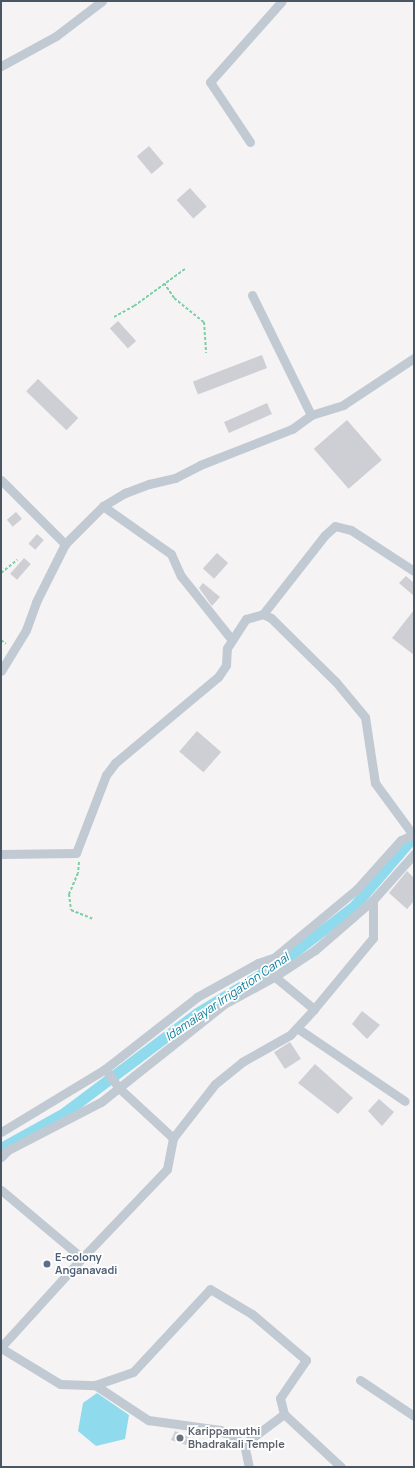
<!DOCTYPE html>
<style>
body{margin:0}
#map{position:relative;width:415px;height:1468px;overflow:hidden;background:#f5f3f3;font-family:Manrope,sans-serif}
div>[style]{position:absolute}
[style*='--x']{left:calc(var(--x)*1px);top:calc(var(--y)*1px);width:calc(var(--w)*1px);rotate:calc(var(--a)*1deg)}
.water>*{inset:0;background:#90daee}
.canal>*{height:11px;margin:-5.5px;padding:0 5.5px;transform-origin:5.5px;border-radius:5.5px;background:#90daee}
.building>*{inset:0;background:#cdcfd5;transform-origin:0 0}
.path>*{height:2px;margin-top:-1px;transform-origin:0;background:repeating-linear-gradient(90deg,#7ad0a6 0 3px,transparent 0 5px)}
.street>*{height:9px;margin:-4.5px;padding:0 4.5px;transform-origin:4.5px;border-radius:4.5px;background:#c1cad2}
.dots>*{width:11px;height:11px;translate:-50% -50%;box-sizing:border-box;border:2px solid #fff;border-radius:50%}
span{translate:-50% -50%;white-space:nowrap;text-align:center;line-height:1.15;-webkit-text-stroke:3.5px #fff;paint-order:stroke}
.service-label{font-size:11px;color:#4e5e75;font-weight:700}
.left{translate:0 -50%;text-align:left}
.worship-label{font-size:11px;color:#5b616d;font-weight:700}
.water-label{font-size:12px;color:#0c7c9b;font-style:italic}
.frame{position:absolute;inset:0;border:2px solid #4a5661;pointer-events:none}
</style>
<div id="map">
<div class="water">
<i style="clip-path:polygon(97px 1393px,129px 1415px,125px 1439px,96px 1446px,78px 1431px,83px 1403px)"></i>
</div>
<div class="canal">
<i style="--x:1;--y:1148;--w:72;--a:-29.1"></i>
<i style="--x:64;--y:1113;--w:166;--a:-36.9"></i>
<i style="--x:197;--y:1013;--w:97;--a:-31.1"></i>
<i style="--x:280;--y:963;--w:93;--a:-37.6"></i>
<i style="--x:354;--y:906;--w:92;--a:-49.4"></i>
</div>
<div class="building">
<i style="left:149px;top:146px;width:23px;height:16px;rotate:50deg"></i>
<i style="left:190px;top:188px;width:25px;height:18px;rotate:48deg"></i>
<i style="left:118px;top:321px;width:27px;height:11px;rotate:48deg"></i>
<i style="left:262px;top:355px;width:14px;height:74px;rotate:69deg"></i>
<i style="left:38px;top:379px;width:56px;height:17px;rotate:44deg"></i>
<i style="left:267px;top:403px;width:12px;height:47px;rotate:66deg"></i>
<i style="left:347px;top:420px;width:53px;height:44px;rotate:49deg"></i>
<i style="left:16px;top:512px;width:9px;height:12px;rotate:49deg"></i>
<i style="left:37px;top:534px;width:9px;height:13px;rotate:41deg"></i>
<i style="left:217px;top:553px;width:15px;height:21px;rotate:42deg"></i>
<i style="left:24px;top:558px;width:9px;height:21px;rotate:41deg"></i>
<i style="clip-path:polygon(406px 576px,414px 583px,414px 596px,399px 583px)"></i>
<i style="clip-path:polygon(203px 583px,220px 597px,212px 606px,199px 588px)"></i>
<i style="clip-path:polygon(414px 610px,414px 655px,392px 638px)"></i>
<i style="left:197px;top:731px;width:32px;height:27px;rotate:41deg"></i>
<i style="clip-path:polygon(407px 871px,414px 878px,414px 901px,407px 909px,389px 893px)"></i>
<i style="clip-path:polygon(362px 1011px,380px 1025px,367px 1039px,352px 1024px)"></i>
<i style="left:290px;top:1042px;width:20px;height:19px;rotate:57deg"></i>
<i style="clip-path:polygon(315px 1064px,353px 1098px,338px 1114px,298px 1083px)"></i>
<i style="clip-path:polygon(379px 1099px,394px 1112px,382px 1126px,368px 1111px)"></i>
<i style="clip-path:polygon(175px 1431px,189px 1437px,186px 1445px,171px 1440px)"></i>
</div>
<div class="path">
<i style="--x:164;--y:283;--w:18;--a:56"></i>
<i style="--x:174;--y:298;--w:38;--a:39"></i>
<i style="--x:204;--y:322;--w:31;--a:86"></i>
<i style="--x:114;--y:317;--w:23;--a:-29"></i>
<i style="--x:134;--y:306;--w:63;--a:-36"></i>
<i style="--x:1;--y:573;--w:21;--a:-39"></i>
<i style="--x:1;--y:640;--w:6;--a:39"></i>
<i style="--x:79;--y:862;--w:11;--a:95"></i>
<i style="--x:78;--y:873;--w:23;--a:113"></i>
<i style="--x:69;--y:894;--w:16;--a:83"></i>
<i style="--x:71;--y:910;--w:24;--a:22"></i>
</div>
<div class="street">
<i style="--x:1;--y:66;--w:63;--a:-28.6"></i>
<i style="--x:56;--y:36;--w:58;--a:-37.3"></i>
<i style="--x:250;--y:142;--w:72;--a:-123.7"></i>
<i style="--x:210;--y:82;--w:108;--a:-48.4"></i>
<i style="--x:252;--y:295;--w:134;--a:63.8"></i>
<i style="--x:1;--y:480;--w:91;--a:45"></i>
<i style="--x:103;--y:506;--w:83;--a:35.2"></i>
<i style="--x:171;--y:554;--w:24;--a:66"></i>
<i style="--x:181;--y:576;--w:82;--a:51.4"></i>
<i style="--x:263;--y:614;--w:9;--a:27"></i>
<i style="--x:271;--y:618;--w:91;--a:44.6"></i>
<i style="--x:336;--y:682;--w:45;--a:50.4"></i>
<i style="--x:365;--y:717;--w:67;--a:81.4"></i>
<i style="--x:375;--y:783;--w:66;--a:53.7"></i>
<i style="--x:1;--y:671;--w:48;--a:-58.6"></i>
<i style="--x:26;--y:630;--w:30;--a:-70"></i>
<i style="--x:36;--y:602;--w:65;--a:-63.4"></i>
<i style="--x:65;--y:544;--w:54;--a:-45"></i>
<i style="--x:103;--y:506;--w:26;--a:-31"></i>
<i style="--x:125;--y:493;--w:26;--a:-21"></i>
<i style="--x:149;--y:484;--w:27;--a:-13"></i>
<i style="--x:175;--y:478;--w:28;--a:-27"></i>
<i style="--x:200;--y:465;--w:99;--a:-21.4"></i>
<i style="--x:292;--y:429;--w:24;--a:-36"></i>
<i style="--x:311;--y:415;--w:34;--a:-17"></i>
<i style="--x:343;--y:405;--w:85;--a:-33.5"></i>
<i style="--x:1;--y:854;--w:75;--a:-0.8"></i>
<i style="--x:76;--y:853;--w:84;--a:-69"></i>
<i style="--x:106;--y:775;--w:15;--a:-53"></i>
<i style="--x:115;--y:763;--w:134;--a:-39.9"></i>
<i style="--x:218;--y:677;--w:14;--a:-56"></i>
<i style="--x:226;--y:665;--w:17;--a:-87"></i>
<i style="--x:227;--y:648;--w:35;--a:-57"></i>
<i style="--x:246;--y:619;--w:18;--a:-16"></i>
<i style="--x:263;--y:614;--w:100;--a:-51.9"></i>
<i style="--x:325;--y:535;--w:13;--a:-42"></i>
<i style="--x:335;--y:526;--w:16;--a:14"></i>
<i style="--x:351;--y:530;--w:75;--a:33.1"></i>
<i style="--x:314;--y:1009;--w:92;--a:-50.3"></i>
<i style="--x:373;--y:938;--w:38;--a:-90"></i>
<i style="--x:297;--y:1028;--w:130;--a:34.1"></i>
<i style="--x:105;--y:1069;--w:24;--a:54"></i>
<i style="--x:119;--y:1088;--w:74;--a:42.8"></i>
<i style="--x:1;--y:1132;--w:122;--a:-31.2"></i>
<i style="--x:105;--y:1069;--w:117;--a:-38"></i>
<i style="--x:197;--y:997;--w:70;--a:-29.1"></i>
<i style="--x:258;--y:963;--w:18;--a:-19"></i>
<i style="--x:275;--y:957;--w:107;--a:-39.7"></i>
<i style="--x:357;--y:889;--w:66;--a:-48.1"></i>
<i style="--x:401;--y:840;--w:12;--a:-24"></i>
<i style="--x:1;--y:1157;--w:10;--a:-45"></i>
<i style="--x:8;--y:1150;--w:105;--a:-27.3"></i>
<i style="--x:101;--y:1102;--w:157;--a:-38.5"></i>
<i style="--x:224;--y:1004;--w:57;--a:-28.4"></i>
<i style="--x:274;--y:977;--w:49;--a:-33.4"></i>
<i style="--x:315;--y:950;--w:77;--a:-40.8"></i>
<i style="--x:373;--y:900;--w:62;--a:-48.3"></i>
<i style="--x:1;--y:1190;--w:106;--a:40"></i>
<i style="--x:82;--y:1258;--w:120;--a:132.3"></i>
<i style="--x:82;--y:1258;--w:123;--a:-46.3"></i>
<i style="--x:167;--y:1169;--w:32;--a:-79"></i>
<i style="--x:173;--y:1138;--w:68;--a:-52.1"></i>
<i style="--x:215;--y:1084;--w:35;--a:-39"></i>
<i style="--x:242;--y:1062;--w:55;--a:-29.4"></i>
<i style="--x:290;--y:1035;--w:35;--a:-47"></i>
<i style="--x:314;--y:1009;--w:72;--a:-140.6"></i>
<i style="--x:1;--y:1348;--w:69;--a:31.4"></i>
<i style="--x:60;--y:1384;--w:35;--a:2"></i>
<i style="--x:95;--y:1385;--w:40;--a:-18.9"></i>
<i style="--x:133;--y:1372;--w:113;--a:-47.1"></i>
<i style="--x:210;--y:1289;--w:49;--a:30.8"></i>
<i style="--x:252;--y:1314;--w:71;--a:40.4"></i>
<i style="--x:306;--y:1360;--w:46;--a:124.4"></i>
<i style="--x:280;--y:1398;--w:16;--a:76"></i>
<i style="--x:284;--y:1414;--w:78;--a:42.9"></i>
<i style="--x:360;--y:1380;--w:65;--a:33.7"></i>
<i style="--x:95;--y:1385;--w:64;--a:33.4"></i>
<i style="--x:148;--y:1420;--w:73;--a:7.9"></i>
<i style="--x:220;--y:1430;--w:28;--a:30"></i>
<i style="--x:244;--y:1444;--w:50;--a:-36.9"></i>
<i style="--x:244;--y:1444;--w:24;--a:78"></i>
</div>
<div class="dots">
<i style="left:47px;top:1264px;background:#5c6f8a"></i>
<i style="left:180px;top:1438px;background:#6b7280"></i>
</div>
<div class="service-label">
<span class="left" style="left:55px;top:1264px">E-colony<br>Anganavadi</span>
</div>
<div class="worship-label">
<span class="left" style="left:188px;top:1438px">Karippamuthi<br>Bhadrakali Temple</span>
</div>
<div class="water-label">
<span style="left:227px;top:997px;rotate:-34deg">Idamalayar Irrigation Canal</span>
</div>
<div class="frame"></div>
</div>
